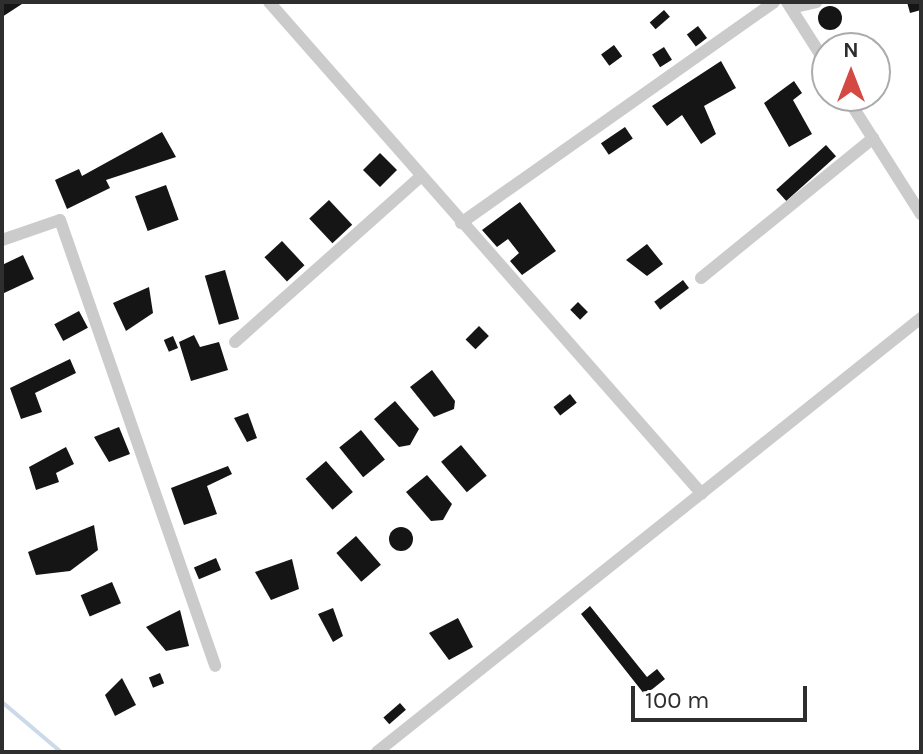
<!DOCTYPE html>
<style>
body{margin:0}
#map{position:relative;width:923px;height:754px;overflow:hidden;background:#fff;font-family:Karla,sans-serif}
div>[style]{position:absolute}
[style*='--x']{left:calc(var(--x)*1px);top:calc(var(--y)*1px);width:calc(var(--w)*1px);rotate:calc(var(--a)*1deg)}
.stream>*{height:4px;margin:-2px;padding:0 2px;transform-origin:2px;border-radius:2px;background:#cbd9e8}
.building>*{inset:0;background:#151515;transform-origin:0 0}
.round{border-radius:50%}
.minor>*{height:12px;margin:-6px;padding:0 6px;transform-origin:6px;border-radius:6px;background:#cbcbcb}
span{translate:-50% -50%;white-space:nowrap;text-align:center;line-height:1.15;-webkit-text-stroke:8px #fff;paint-order:stroke}
.frame{position:absolute;inset:0;border:4px solid #2e2e2e;pointer-events:none}
.north{position:absolute;left:811px;top:32px;width:80px;height:80px;box-sizing:border-box;background:#fff;border:2px solid #ababab;border-radius:50%;rotate:0deg;font-size:22px;font-weight:700;line-height:32px;text-align:center;color:#2e2e2e}
.north::after{content:'';display:block;margin:auto;width:28px;height:36px;background:#d44941;clip-path:polygon(50% 0,100% 100%,50% 72%,0 100%)}
.scale{position:absolute;left:631px;top:686px;width:176px;height:36px;box-sizing:border-box;border:4px solid #2e2e2e;border-top:0;padding-left:10px;font-size:24px;line-height:28px;white-space:nowrap;color:#2e2e2e;-webkit-text-stroke:6px #fff;paint-order:stroke}
</style>
<div id="map">
<div class="stream">
<i style="--x:2;--y:702;--w:77;--a:40.3"></i>
</div>
<div class="building">
<i style="clip-path:polygon(2px 2px,25px 2px,2px 17px)"></i>
<i style="clip-path:polygon(907px 2px,921px 2px,921px 10px,910px 13px)"></i>
<i class="round" style="left:818px;top:6px;width:24px;height:24px"></i>
<i style="left:664px;top:10px;width:9px;height:19px;rotate:49deg"></i>
<i style="left:698px;top:26px;width:15px;height:14px;rotate:53deg"></i>
<i style="left:614px;top:45px;width:14px;height:16px;rotate:54deg"></i>
<i style="left:664px;top:47px;width:15px;height:14px;rotate:58deg"></i>
<i style="clip-path:polygon(721px 61px,736px 88px,704px 106px,716px 134px,701px 144px,682px 115px,667px 126px,652px 106px)"></i>
<i style="clip-path:polygon(794px 81px,802px 93px,793px 100px,812px 134px,789px 147px,764px 103px)"></i>
<i style="left:625px;top:127px;width:14px;height:29px;rotate:56deg"></i>
<i style="clip-path:polygon(162px 132px,176px 157px,106px 180px,110px 188px,67px 209px,55px 180px,79px 169px,82px 176px)"></i>
<i style="left:826px;top:145px;width:15px;height:67px;rotate:48deg"></i>
<i style="left:380px;top:153px;width:24px;height:24px;rotate:45deg"></i>
<i style="left:166px;top:185px;width:37px;height:33px;rotate:70deg"></i>
<i style="left:329px;top:200px;width:34px;height:27px;rotate:47deg"></i>
<i style="clip-path:polygon(520px 202px,556px 251px,522px 275px,510px 261px,519px 253px,508px 239px,497px 247px,482px 230px)"></i>
<i style="left:282px;top:241px;width:33px;height:24px;rotate:47deg"></i>
<i style="clip-path:polygon(647px 244px,663px 264px,647px 276px,626px 260px)"></i>
<i style="clip-path:polygon(23px 255px,34px 279px,2px 294px,2px 265px)"></i>
<i style="left:225px;top:270px;width:51px;height:21px;rotate:74deg"></i>
<i style="left:683px;top:280px;width:10px;height:36px;rotate:53deg"></i>
<i style="clip-path:polygon(149px 287px,153px 313px,126px 331px,113px 303px)"></i>
<i style="left:578px;top:302px;width:14px;height:11px;rotate:45deg"></i>
<i style="left:79px;top:311px;width:19px;height:28px;rotate:62deg"></i>
<i style="left:479px;top:326px;width:14px;height:19px;rotate:45deg"></i>
<i style="clip-path:polygon(194px 335px,200px 347px,219px 342px,228px 370px,191px 381px,179px 342px)"></i>
<i style="left:173px;top:336px;width:13px;height:10px;rotate:67deg"></i>
<i style="clip-path:polygon(70px 359px,76px 373px,35px 393px,42px 412px,21px 419px,10px 388px)"></i>
<i style="clip-path:polygon(432px 370px,455px 401px,454px 409px,434px 417px,410px 387px)"></i>
<i style="left:570px;top:394px;width:11px;height:21px;rotate:52deg"></i>
<i style="clip-path:polygon(395px 401px,419px 429px,410px 445px,399px 447px,374px 419px)"></i>
<i style="clip-path:polygon(248px 413px,257px 438px,247px 442px,234px 418px)"></i>
<i style="clip-path:polygon(119px 427px,130px 454px,109px 462px,94px 437px)"></i>
<i style="left:361px;top:430px;width:38px;height:28px;rotate:51deg"></i>
<i style="left:461px;top:445px;width:40px;height:26px;rotate:50deg"></i>
<i style="clip-path:polygon(66px 447px,74px 464px,56px 473px,59px 482px,36px 490px,29px 467px)"></i>
<i style="left:326px;top:461px;width:41px;height:27px;rotate:49deg"></i>
<i style="clip-path:polygon(228px 466px,232px 474px,207px 486px,217px 514px,184px 525px,171px 488px)"></i>
<i style="clip-path:polygon(427px 475px,452px 504px,443px 520px,431px 521px,406px 492px)"></i>
<i style="clip-path:polygon(94px 525px,98px 550px,70px 571px,36px 575px,28px 552px)"></i>
<i class="round" style="left:389px;top:527px;width:24px;height:24px"></i>
<i style="left:356px;top:536px;width:38px;height:26px;rotate:49deg"></i>
<i style="left:216px;top:558px;width:13px;height:24px;rotate:67deg"></i>
<i style="clip-path:polygon(292px 559px,299px 589px,271px 600px,255px 572px)"></i>
<i style="left:112px;top:582px;width:23px;height:34px;rotate:67deg"></i>
<i style="clip-path:polygon(590px 606px,647px 677px,657px 669px,665px 679px,645px 695px,581px 614px)"></i>
<i style="clip-path:polygon(333px 608px,343px 636px,333px 642px,318px 614px)"></i>
<i style="clip-path:polygon(180px 610px,189px 646px,166px 651px,146px 627px)"></i>
<i style="clip-path:polygon(458px 618px,473px 647px,449px 660px,429px 633px)"></i>
<i style="left:160px;top:673px;width:11px;height:12px;rotate:68deg"></i>
<i style="clip-path:polygon(122px 678px,136px 705px,115px 716px,105px 695px)"></i>
<i style="left:400px;top:703px;width:9px;height:22px;rotate:49deg"></i>
</div>
<div class="minor">
<i style="--x:269;--y:2;--w:655;--a:48.65"></i>
<i style="--x:787;--y:2;--w:75;--a:57.6"></i>
<i style="--x:791;--y:8;--w:26;--a:-13"></i>
<i style="--x:846;--y:96;--w:140;--a:57.6"></i>
<i style="--x:461;--y:223;--w:383;--a:-35.2"></i>
<i style="--x:2;--y:240;--w:61;--a:-19"></i>
<i style="--x:60;--y:220;--w:472;--a:70.8"></i>
<i style="--x:701;--y:278;--w:222;--a:-39.1"></i>
<i style="--x:235;--y:342;--w:248;--a:-41.7"></i>
<i style="--x:377;--y:752;--w:696;--a:-38.58"></i>
</div>
<div class="frame"></div>
<div class="north">N</div>
<div class="scale">100 m</div>
</div>
